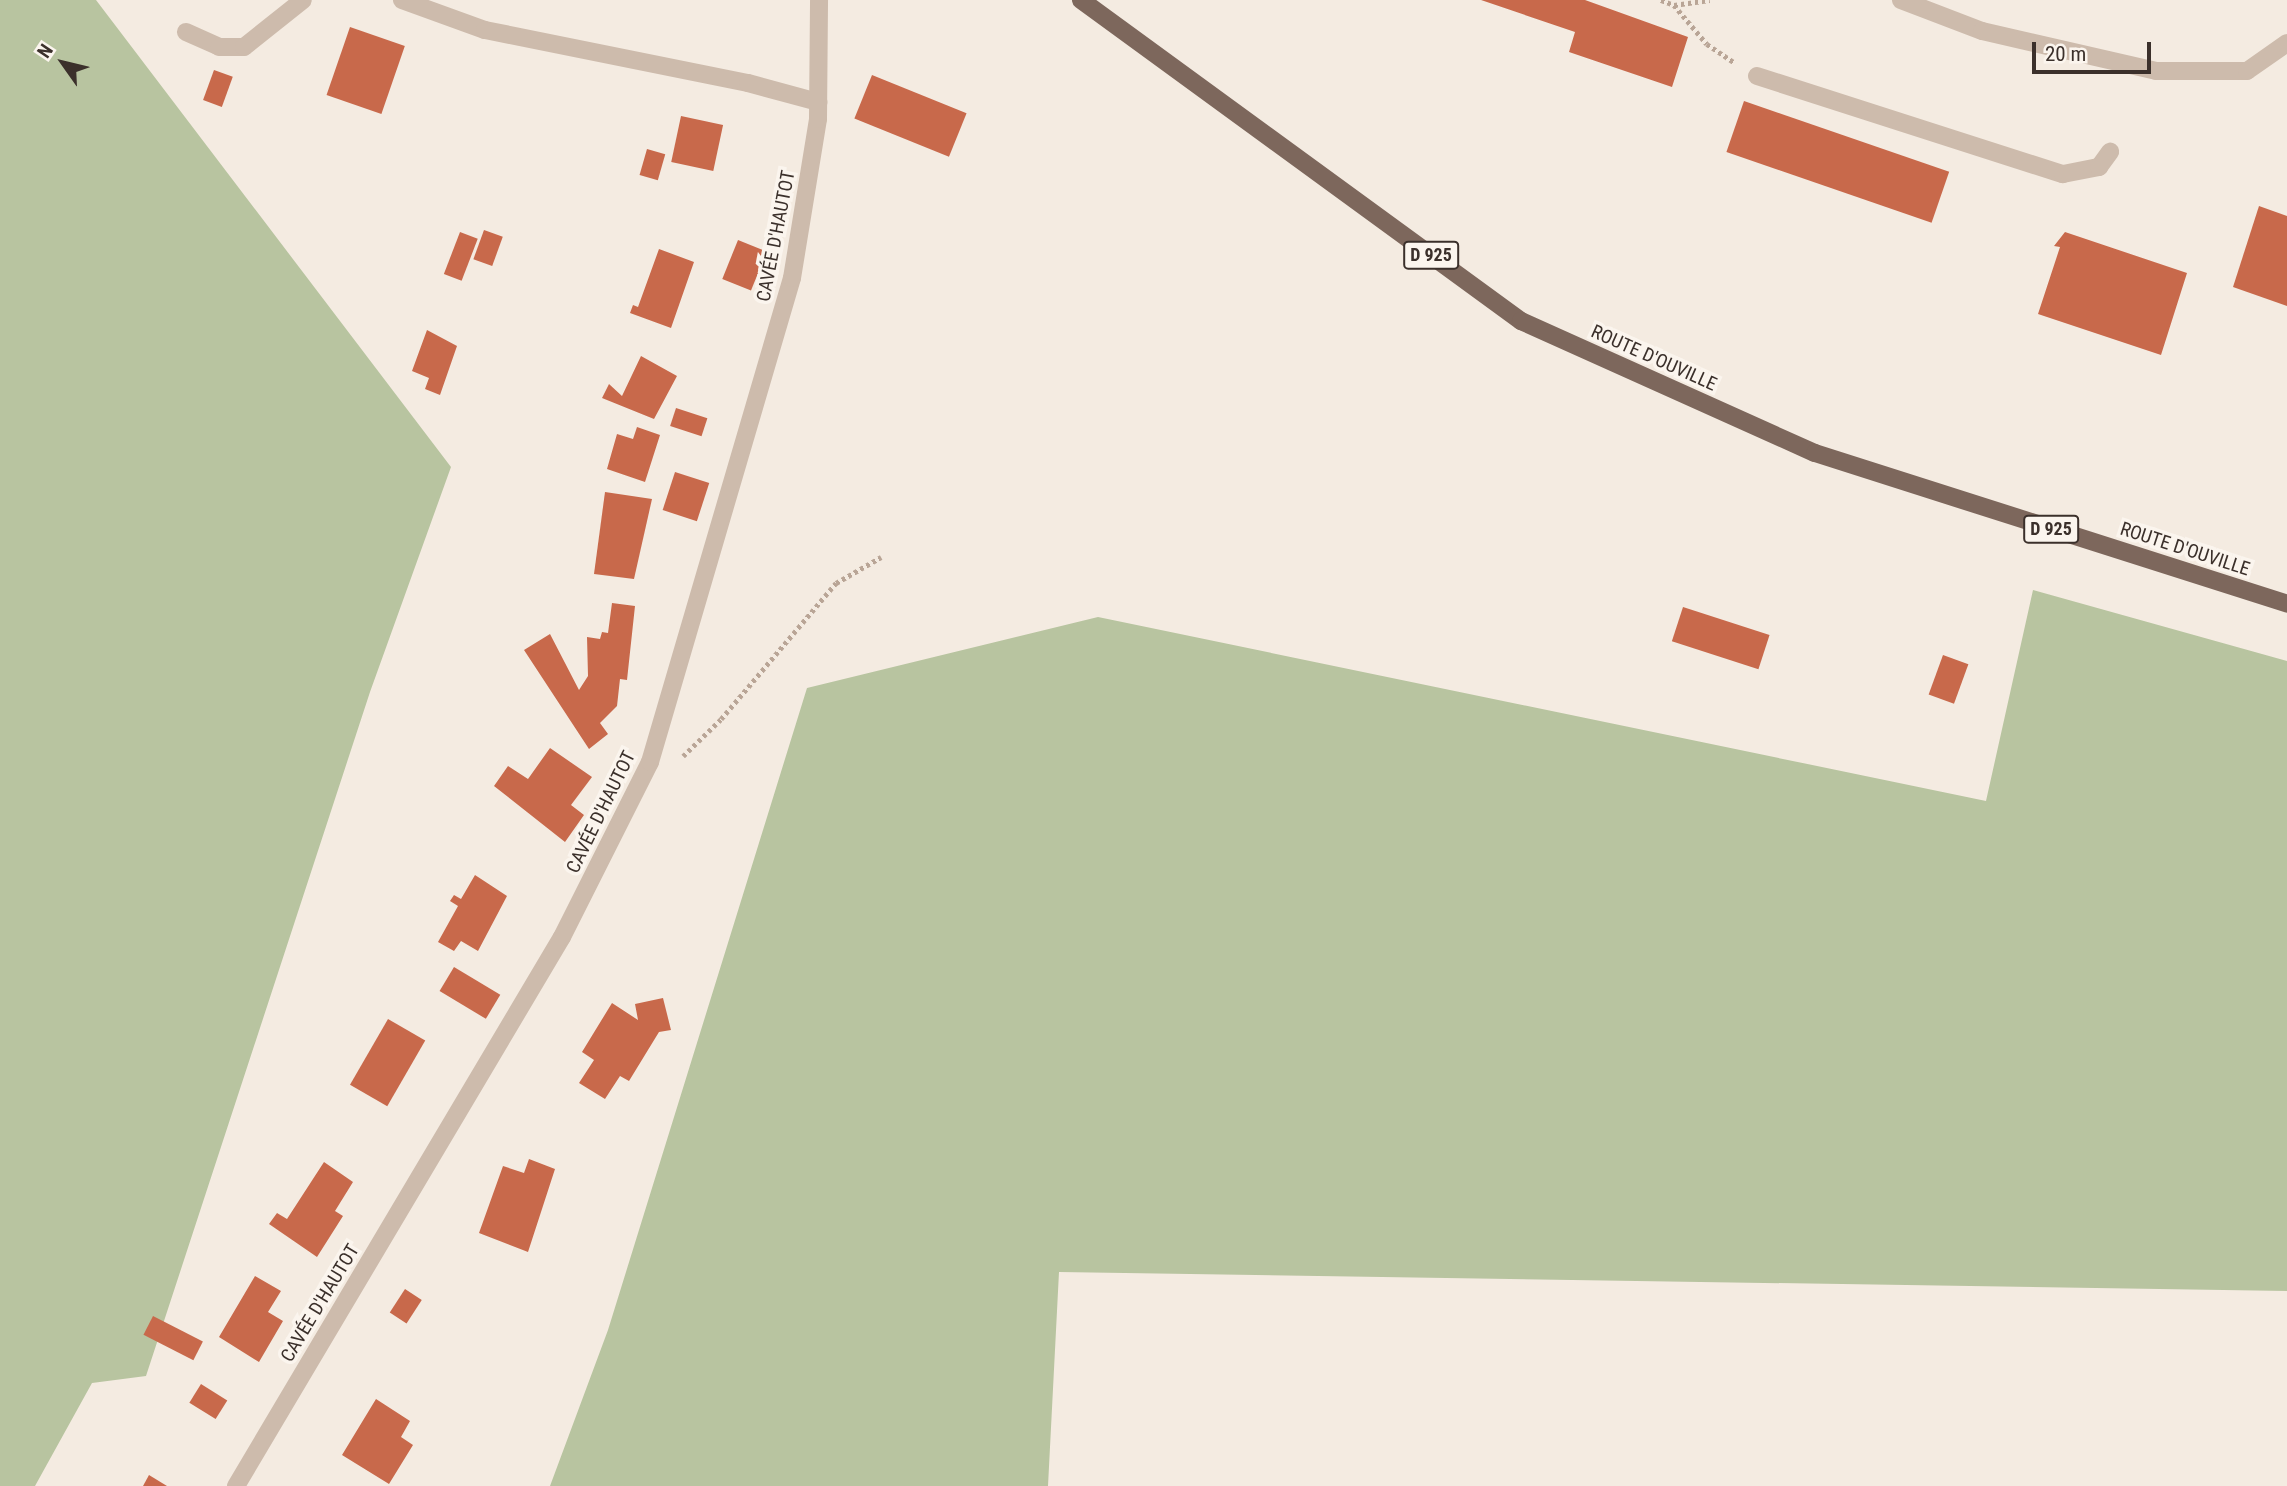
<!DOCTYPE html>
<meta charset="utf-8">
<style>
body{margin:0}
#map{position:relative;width:2287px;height:1486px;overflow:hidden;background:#f4ebe1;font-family:"Roboto Condensed",sans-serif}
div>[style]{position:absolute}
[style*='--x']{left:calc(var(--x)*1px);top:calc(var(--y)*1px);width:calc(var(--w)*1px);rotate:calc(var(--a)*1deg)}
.green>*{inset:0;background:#b8c4a0}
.building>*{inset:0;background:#c8694b;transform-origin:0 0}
.path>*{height:4.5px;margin-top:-2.25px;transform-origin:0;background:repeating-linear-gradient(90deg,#b9a596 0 3.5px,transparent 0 7px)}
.lane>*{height:18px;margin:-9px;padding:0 9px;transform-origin:9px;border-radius:9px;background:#cdbbac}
.street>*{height:18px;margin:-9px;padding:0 9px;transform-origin:9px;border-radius:9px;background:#cdbbac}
.primary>*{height:18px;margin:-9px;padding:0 9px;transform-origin:9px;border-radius:9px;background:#7d675c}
span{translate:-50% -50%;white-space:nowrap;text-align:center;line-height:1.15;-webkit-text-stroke:7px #fbf5ee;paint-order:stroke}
.shield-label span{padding:2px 5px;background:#fbf5ee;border:2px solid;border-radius:5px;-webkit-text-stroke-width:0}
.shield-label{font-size:18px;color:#3b302b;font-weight:700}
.street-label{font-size:19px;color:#3b302b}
.north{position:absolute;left:28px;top:28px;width:70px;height:70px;-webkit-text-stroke:5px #fbf5ee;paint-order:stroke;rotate:304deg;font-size:19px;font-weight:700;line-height:28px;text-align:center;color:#3b302b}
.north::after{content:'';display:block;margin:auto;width:24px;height:32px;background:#3b302b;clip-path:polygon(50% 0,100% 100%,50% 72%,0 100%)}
.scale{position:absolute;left:2032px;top:42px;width:119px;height:32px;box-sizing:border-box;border:4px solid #3b302b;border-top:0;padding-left:9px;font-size:21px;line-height:24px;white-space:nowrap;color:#3b302b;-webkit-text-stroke:5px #fbf5ee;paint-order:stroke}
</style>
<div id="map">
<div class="green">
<i style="clip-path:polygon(0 0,96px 0,451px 467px,370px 692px,146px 1376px,92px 1383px,35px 1486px,0 1486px)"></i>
<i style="clip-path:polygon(2033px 590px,2287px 661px,2287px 1291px,1059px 1272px,1048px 1486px,550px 1486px,608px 1330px,807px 688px,1098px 617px,1986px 801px)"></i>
</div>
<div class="building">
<i style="clip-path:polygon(1481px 0,1585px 0,1688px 37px,1672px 87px,1569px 52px,1575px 32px)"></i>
<i style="left:350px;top:27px;width:58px;height:72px;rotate:19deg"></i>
<i style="left:214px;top:70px;width:20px;height:32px;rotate:20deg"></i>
<i style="left:872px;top:75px;width:102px;height:47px;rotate:22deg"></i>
<i style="left:1744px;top:101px;width:217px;height:54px;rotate:19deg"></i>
<i style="left:681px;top:116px;width:43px;height:47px;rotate:12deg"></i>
<i style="left:647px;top:149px;width:19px;height:27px;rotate:16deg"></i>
<i style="clip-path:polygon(2259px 206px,2287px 216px,2287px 306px,2233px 287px)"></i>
<i style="left:484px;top:230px;width:20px;height:31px;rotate:20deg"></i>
<i style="left:460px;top:232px;width:19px;height:45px;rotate:21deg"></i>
<i style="clip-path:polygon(2065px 232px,2187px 273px,2161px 355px,2038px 314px,2060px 247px,2054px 246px)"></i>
<i style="left:738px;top:240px;width:31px;height:42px;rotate:22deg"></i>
<i style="clip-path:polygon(659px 249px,694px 262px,671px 328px,630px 313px,633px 305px,638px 307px)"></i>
<i style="clip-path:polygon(427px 330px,457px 346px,440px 395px,425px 389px,429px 378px,412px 371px)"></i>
<i style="clip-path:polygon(641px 356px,677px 376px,654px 419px,602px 398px,609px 384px,622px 396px)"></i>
<i style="left:676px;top:408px;width:33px;height:19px;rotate:18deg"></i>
<i style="clip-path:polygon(637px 427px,660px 435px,645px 482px,607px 469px,617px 434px,633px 439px)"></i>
<i style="left:675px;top:472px;width:36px;height:40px;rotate:18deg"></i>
<i style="clip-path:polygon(605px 492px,652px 499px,634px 579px,594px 574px)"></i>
<i style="clip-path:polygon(612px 603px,635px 606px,627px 680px,620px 679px,617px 706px,600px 723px,608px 734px,589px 749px,524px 650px,550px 634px,579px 690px,588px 676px,587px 637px,600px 639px,602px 632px,608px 633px)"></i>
<i style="left:1683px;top:607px;width:91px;height:36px;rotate:18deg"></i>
<i style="left:1943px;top:655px;width:27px;height:42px;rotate:20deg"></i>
<i style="clip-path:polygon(550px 748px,592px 777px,571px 805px,584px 815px,565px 842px,494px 786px,508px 766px,528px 779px)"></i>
<i style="clip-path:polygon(475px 875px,507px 896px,478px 951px,461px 941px,454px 951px,438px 942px,458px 906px,450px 901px,454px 895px,461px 899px)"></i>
<i style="left:454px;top:967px;width:54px;height:28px;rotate:31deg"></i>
<i style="clip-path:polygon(663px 998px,671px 1030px,659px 1032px,629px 1081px,620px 1076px,605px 1099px,579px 1083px,594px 1060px,582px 1052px,612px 1003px,638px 1020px,635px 1004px)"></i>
<i style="left:388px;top:1019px;width:43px;height:76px;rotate:30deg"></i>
<i style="clip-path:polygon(529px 1159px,555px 1169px,528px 1252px,479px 1233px,503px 1166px,524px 1173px)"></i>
<i style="clip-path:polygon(324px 1162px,353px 1182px,335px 1211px,343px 1216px,317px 1257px,269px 1224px,277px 1213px,287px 1219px)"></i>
<i style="clip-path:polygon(255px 1276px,281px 1291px,268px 1312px,283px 1321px,259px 1362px,219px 1337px)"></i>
<i style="left:405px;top:1289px;width:20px;height:28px;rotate:33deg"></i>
<i style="left:153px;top:1316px;width:56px;height:21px;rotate:27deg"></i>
<i style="left:201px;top:1384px;width:31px;height:22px;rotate:32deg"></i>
<i style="clip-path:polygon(376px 1399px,410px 1421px,401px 1437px,413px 1445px,389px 1484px,342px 1455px)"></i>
<i style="clip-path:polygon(149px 1475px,167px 1486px,143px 1486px)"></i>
</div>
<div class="path">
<i style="--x:1661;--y:0;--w:14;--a:21"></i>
<i style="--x:1674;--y:5;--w:36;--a:-8"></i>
<i style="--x:1674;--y:5;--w:51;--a:49.8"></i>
<i style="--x:1707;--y:44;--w:32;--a:34"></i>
<i style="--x:683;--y:756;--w:53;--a:-44.2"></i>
<i style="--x:721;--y:719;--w:178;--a:-49.8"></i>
<i style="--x:836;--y:583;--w:52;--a:-30"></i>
</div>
<div class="lane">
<i style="--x:402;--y:0;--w:88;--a:19.9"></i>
<i style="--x:485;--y:30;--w:268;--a:11.4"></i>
<i style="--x:748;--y:83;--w:73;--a:15.2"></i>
<i style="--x:186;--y:32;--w:36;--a:24"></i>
<i style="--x:219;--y:47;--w:25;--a:0"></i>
<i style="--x:244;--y:47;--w:75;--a:-38.5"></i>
<i style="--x:1757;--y:76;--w:321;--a:17.8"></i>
<i style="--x:2063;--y:174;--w:37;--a:-11"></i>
<i style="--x:2099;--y:167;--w:19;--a:-54"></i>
</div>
<div class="street">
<i style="--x:1901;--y:0;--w:87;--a:20.9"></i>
<i style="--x:1982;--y:31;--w:179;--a:12.9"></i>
<i style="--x:2156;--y:71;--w:91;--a:0"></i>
<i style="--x:2247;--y:71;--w:49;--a:-35"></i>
<i style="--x:236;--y:1486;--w:638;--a:-59.3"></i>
<i style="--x:562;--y:937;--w:196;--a:-63.3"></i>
<i style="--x:650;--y:762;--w:504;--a:-73.65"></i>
<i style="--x:792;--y:278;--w:161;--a:-80.7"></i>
<i style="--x:818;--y:119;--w:119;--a:-89.5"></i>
</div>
<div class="primary">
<i style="--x:1081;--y:0;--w:545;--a:36.11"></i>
<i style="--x:1521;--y:321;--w:322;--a:24.2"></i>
<i style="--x:1815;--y:453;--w:496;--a:17.7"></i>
</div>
<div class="shield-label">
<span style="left:1431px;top:255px">D 925</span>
<span style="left:2051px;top:529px">D 925</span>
</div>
<div class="street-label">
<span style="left:776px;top:236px;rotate:-79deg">CAVÉE D'HAUTOT</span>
<span style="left:1654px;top:358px;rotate:24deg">ROUTE D'OUVILLE</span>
<span style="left:2185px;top:549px;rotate:18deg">ROUTE D'OUVILLE</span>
<span style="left:601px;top:812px;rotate:-64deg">CAVÉE D'HAUTOT</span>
<span style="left:320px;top:1303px;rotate:-59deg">CAVÉE D'HAUTOT</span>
</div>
<div class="north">N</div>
<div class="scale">20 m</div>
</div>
